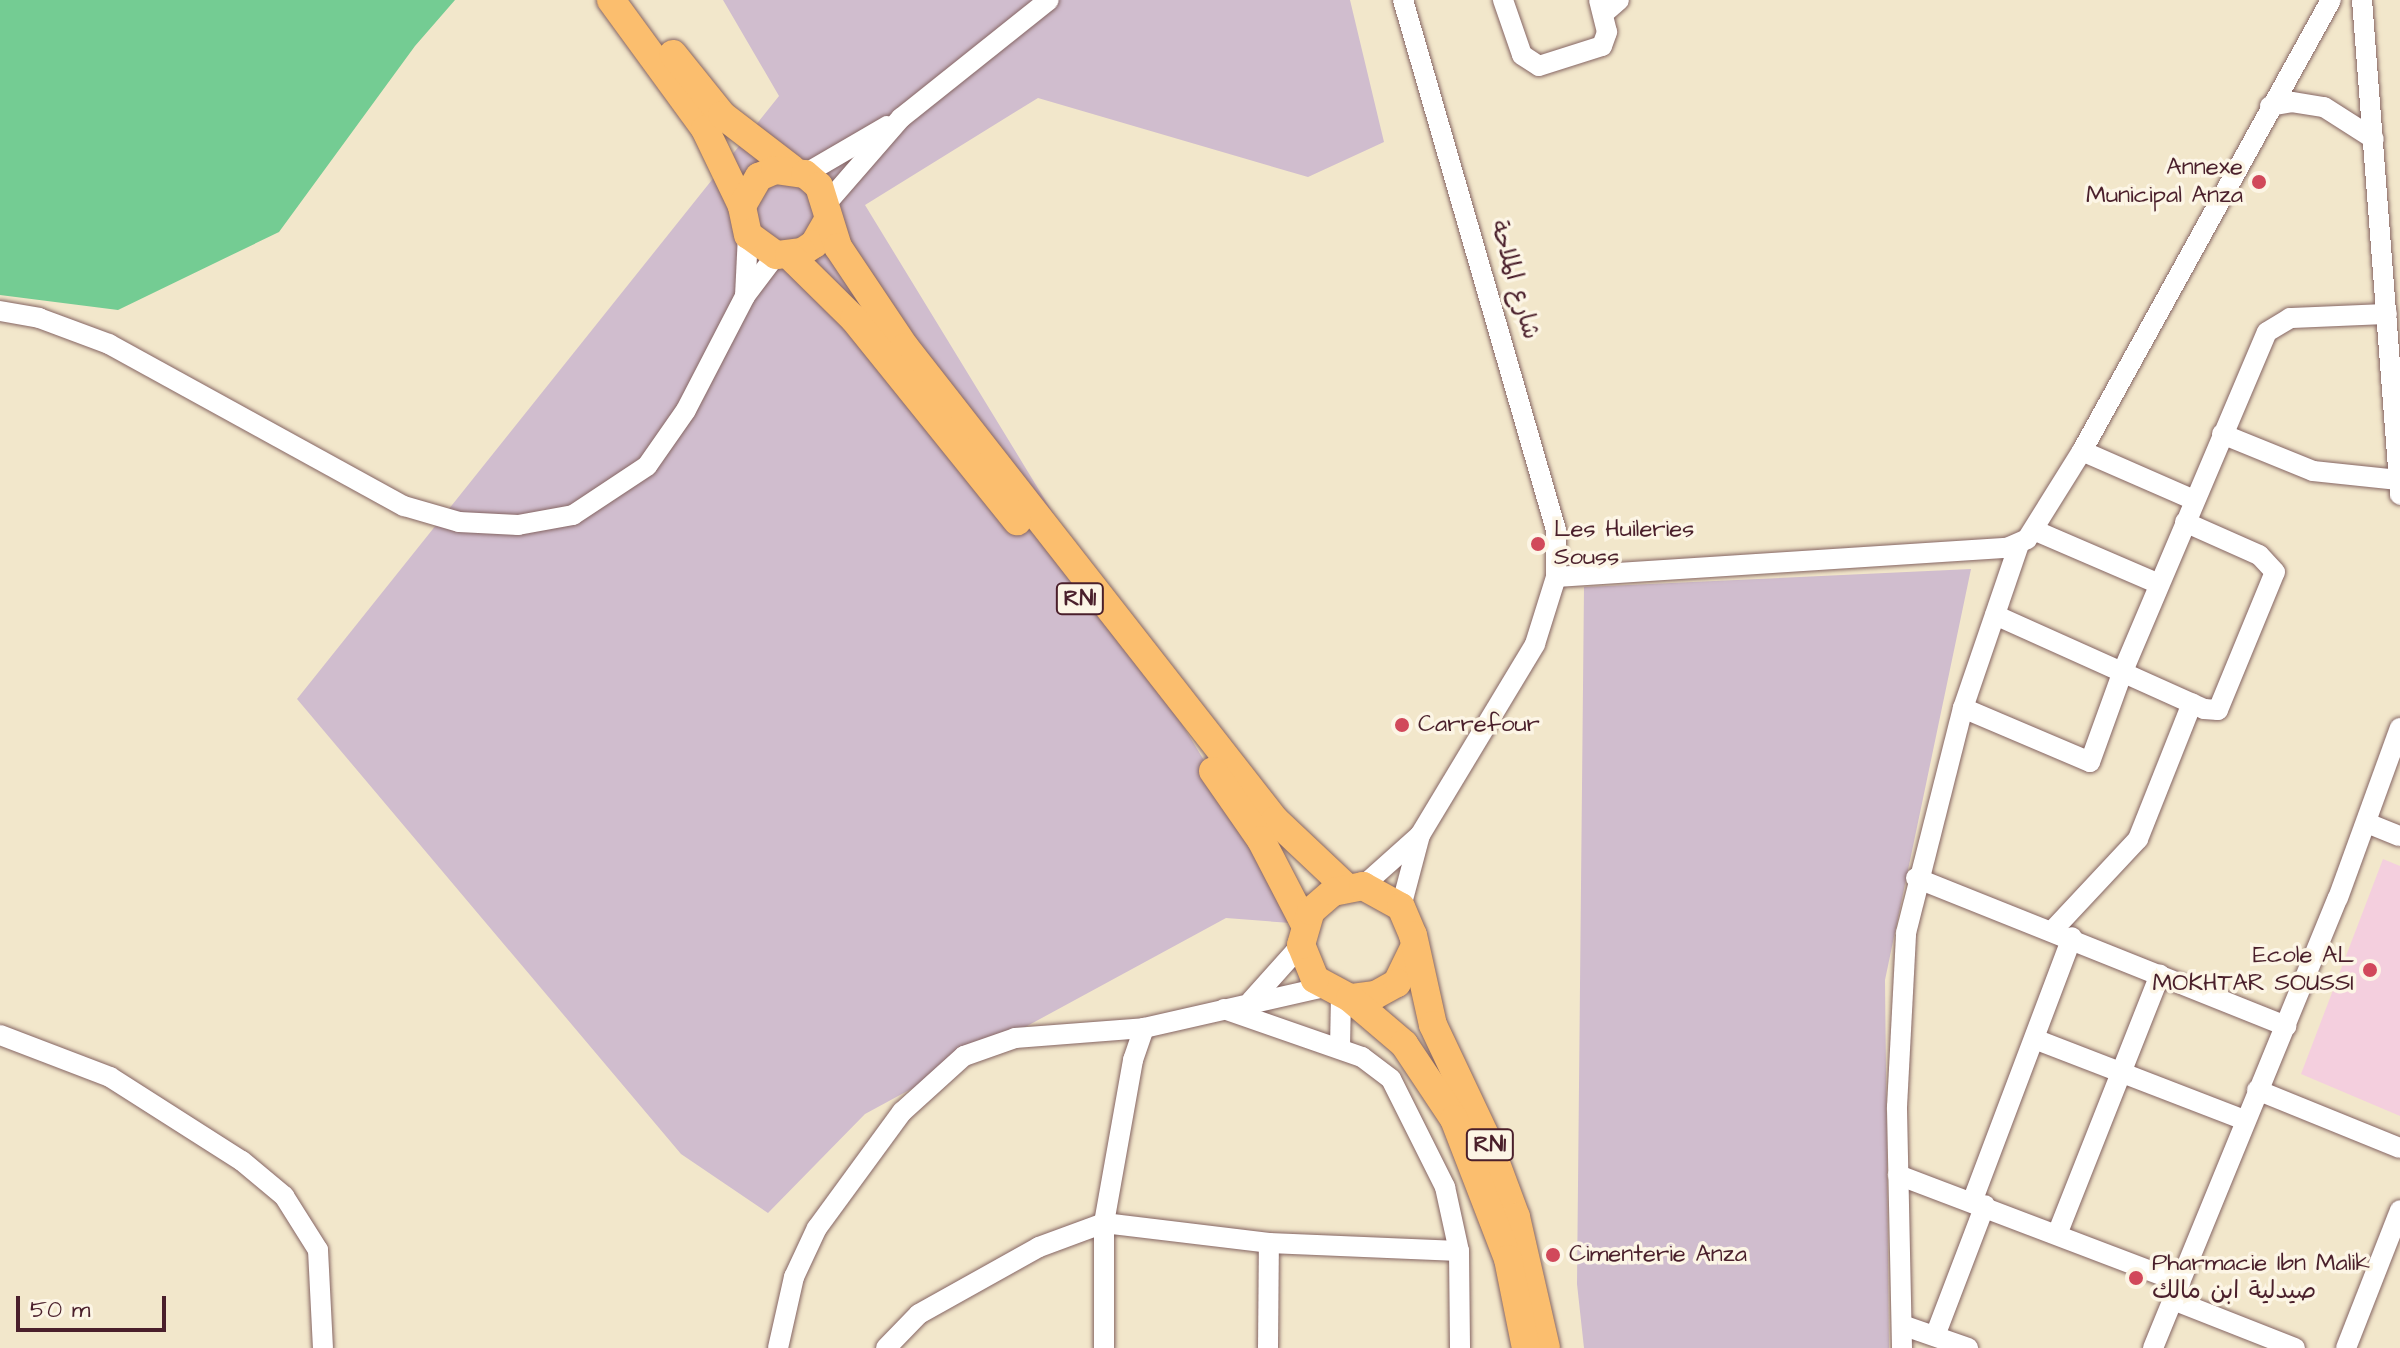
<!DOCTYPE html>
<meta charset="utf-8">
<style>
body{margin:0}
#map{position:relative;width:2400px;height:1348px;overflow:hidden;background:#f2e7cb;font-family:"Architects Daughter","Playpen Sans Arabic",sans-serif}
div>[style]{position:absolute}
[style*='--x']{left:calc(var(--x)*1px);top:calc(var(--y)*1px);width:calc(var(--w)*1px);rotate:calc(var(--a)*1deg)}
.built>*{inset:0;background:#f4cfde}
.industrial>*{inset:0;background:#d0bdce}
.green>*{inset:0;background:#74cc93}
.roads{filter:drop-shadow(0 0 2px #856563) drop-shadow(0 0 2px #856563)}
.minor>*{height:20px;margin:-10px;padding:0 10px;transform-origin:10px;border-radius:10px;background:#fff}
.highway>*{height:28px;margin:-14px;padding:0 14px;transform-origin:14px;border-radius:14px;background:#fbbe6e}
.dots>*{width:22px;height:22px;translate:-50% -50%;box-sizing:border-box;border:4px solid #fcf5e5;border-radius:50%}
span{translate:-50% -50%;white-space:nowrap;text-align:center;line-height:1.15;-webkit-text-stroke:7px #fcf5e5;paint-order:stroke}
.shield-label span{padding:2px 6px;background:#fcf5e5;border:2px solid;border-radius:6px;-webkit-text-stroke-width:0}
.shield-label{font-size:22px;color:#4a1f2b;font-weight:700}
.poi-label{font-size:24px;color:#4a1f2b}
.right{translate:-100% -50%;text-align:right}
.left{translate:0 -50%;text-align:left}
.street-label{font-size:24px;color:#4a1f2b}
.scale{position:absolute;left:16px;top:1296px;width:150px;height:36px;box-sizing:border-box;border:4px solid #4a1f2b;border-top:0;padding-left:10px;font-size:24px;line-height:28px;white-space:nowrap;color:#4a1f2b;-webkit-text-stroke:6px #fcf5e5;paint-order:stroke}
</style>
<div id="map">
<div class="built">
<i style="clip-path:polygon(2383px 859px,2400px 866px,2400px 1116px,2301px 1074px)"></i>
</div>
<div class="industrial">
<i style="clip-path:polygon(723px 0,1350px 0,1384px 142px,1308px 177px,1038px 98px,865px 205px,1304px 924px,1226px 918px,865px 1114px,768px 1213px,681px 1154px,297px 699px,779px 96px)"></i>
<i style="clip-path:polygon(1971px 569px,1885px 980px,1889px 1348px,1584px 1348px,1577px 1284px,1584px 587px)"></i>
</div>
<div class="green">
<i style="clip-path:polygon(0 0,455px 0,415px 46px,279px 232px,118px 310px,0 295px)"></i>
</div>
<div class="roads">
<div class="minor">
<i style="--x:1503;--y:0;--w:58;--a:70.9"></i>
<i style="--x:1522;--y:55;--w:20;--a:33"></i>
<i style="--x:1539;--y:66;--w:66;--a:-17.6"></i>
<i style="--x:1602;--y:46;--w:15;--a:-70"></i>
<i style="--x:1607;--y:32;--w:33;--a:-104"></i>
<i style="--x:2362;--y:0;--w:496;--a:85.6"></i>
<i style="--x:1603;--y:14;--w:21;--a:-41"></i>
<i style="--x:2270;--y:106;--w:22;--a:-10"></i>
<i style="--x:2292;--y:102;--w:32;--a:9"></i>
<i style="--x:2324;--y:107;--w:59;--a:32.6"></i>
<i style="--x:805;--y:174;--w:95;--a:-30.3"></i>
<i style="--x:827;--y:203;--w:113;--a:-49"></i>
<i style="--x:901;--y:118;--w:189;--a:-38.6"></i>
<i style="--x:745;--y:296;--w:61;--a:-87.2"></i>
<i style="--x:0;--y:311;--w:40;--a:10"></i>
<i style="--x:39;--y:318;--w:75;--a:20.4"></i>
<i style="--x:109;--y:344;--w:337;--a:28.8"></i>
<i style="--x:404;--y:506;--w:57;--a:16.2"></i>
<i style="--x:459;--y:522;--w:59;--a:2.9"></i>
<i style="--x:518;--y:525;--w:56;--a:-10.3"></i>
<i style="--x:573;--y:515;--w:89;--a:-33.5"></i>
<i style="--x:647;--y:466;--w:68;--a:-55.1"></i>
<i style="--x:686;--y:410;--w:128;--a:-62.6"></i>
<i style="--x:745;--y:296;--w:51;--a:-52.9"></i>
<i style="--x:2222;--y:434;--w:98;--a:22.1"></i>
<i style="--x:2313;--y:471;--w:86;--a:6"></i>
<i style="--x:2082;--y:451;--w:122;--a:23.6"></i>
<i style="--x:2036;--y:531;--w:134;--a:23.3"></i>
<i style="--x:1556;--y:577;--w:452;--a:-3.7"></i>
<i style="--x:2007;--y:548;--w:22;--a:-24"></i>
<i style="--x:2027;--y:539;--w:104;--a:-58"></i>
<i style="--x:2082;--y:451;--w:515;--a:-61.1"></i>
<i style="--x:1995;--y:615;--w:229;--a:24.2"></i>
<i style="--x:2204;--y:709;--w:14;--a:4"></i>
<i style="--x:2218;--y:710;--w:149;--a:-67.6"></i>
<i style="--x:2275;--y:572;--w:23;--a:-133"></i>
<i style="--x:2259;--y:555;--w:81;--a:-156"></i>
<i style="--x:1963;--y:708;--w:138;--a:23"></i>
<i style="--x:2090;--y:762;--w:97;--a:-70.1"></i>
<i style="--x:2123;--y:671;--w:368;--a:-67"></i>
<i style="--x:2267;--y:332;--w:27;--a:-31"></i>
<i style="--x:2290;--y:318;--w:97;--a:-2.4"></i>
<i style="--x:2367;--y:823;--w:35;--a:22"></i>
<i style="--x:1916;--y:878;--w:399;--a:21.8"></i>
<i style="--x:1363;--y:886;--w:76;--a:-41.8"></i>
<i style="--x:1420;--y:835;--w:223;--a:-58.9"></i>
<i style="--x:1535;--y:644;--w:70;--a:-72.6"></i>
<i style="--x:1556;--y:577;--w:47;--a:-90"></i>
<i style="--x:1556;--y:530;--w:552;--a:-106.1"></i>
<i style="--x:1401;--y:907;--w:74;--a:-75.2"></i>
<i style="--x:2052;--y:931;--w:126;--a:-46.9"></i>
<i style="--x:2138;--y:839;--w:146;--a:-68.3"></i>
<i style="--x:1251;--y:1001;--w:75;--a:-48.2"></i>
<i style="--x:1224;--y:1009;--w:146;--a:19.2"></i>
<i style="--x:1362;--y:1057;--w:36;--a:37"></i>
<i style="--x:1391;--y:1079;--w:121;--a:63.4"></i>
<i style="--x:1445;--y:1187;--w:66;--a:77.7"></i>
<i style="--x:1459;--y:1251;--w:97;--a:89.4"></i>
<i style="--x:0;--y:1035;--w:118;--a:20.9"></i>
<i style="--x:110;--y:1077;--w:156;--a:32.5"></i>
<i style="--x:242;--y:1161;--w:55;--a:39.8"></i>
<i style="--x:284;--y:1196;--w:64;--a:57.8"></i>
<i style="--x:318;--y:1250;--w:98;--a:87.1"></i>
<i style="--x:2037;--y:1040;--w:222;--a:21.1"></i>
<i style="--x:1340;--y:1048;--w:52;--a:-88.9"></i>
<i style="--x:2257;--y:1090;--w:154;--a:22.1"></i>
<i style="--x:1898;--y:1175;--w:302;--a:20.8"></i>
<i style="--x:1972;--y:1202;--w:283;--a:-69.3"></i>
<i style="--x:2058;--y:1232;--w:277;--a:-68.4"></i>
<i style="--x:2173;--y:1300;--w:131;--a:21.5"></i>
<i style="--x:1902;--y:1325;--w:70;--a:19.2"></i>
<i style="--x:1935;--y:1336;--w:140;--a:-69.1"></i>
<i style="--x:778;--y:1348;--w:73;--a:-77.3"></i>
<i style="--x:794;--y:1277;--w:54;--a:-64.9"></i>
<i style="--x:817;--y:1228;--w:144;--a:-53.8"></i>
<i style="--x:902;--y:1112;--w:84;--a:-42.1"></i>
<i style="--x:964;--y:1056;--w:54;--a:-19.4"></i>
<i style="--x:1015;--y:1038;--w:129;--a:-4.4"></i>
<i style="--x:1144;--y:1028;--w:185;--a:-12.8"></i>
<i style="--x:886;--y:1348;--w:47;--a:-45.9"></i>
<i style="--x:919;--y:1314;--w:137;--a:-29.2"></i>
<i style="--x:1039;--y:1247;--w:69;--a:-20.3"></i>
<i style="--x:1104;--y:1223;--w:166;--a:6.9"></i>
<i style="--x:1269;--y:1243;--w:190;--a:2.4"></i>
<i style="--x:1104;--y:1348;--w:125;--a:-90"></i>
<i style="--x:1104;--y:1223;--w:166;--a:-79.9"></i>
<i style="--x:1133;--y:1060;--w:34;--a:-71"></i>
<i style="--x:1268;--y:1348;--w:105;--a:-89.5"></i>
<i style="--x:1902;--y:1348;--w:241;--a:-91.2"></i>
<i style="--x:1897;--y:1107;--w:174;--a:-87"></i>
<i style="--x:1906;--y:933;--w:232;--a:-75.8"></i>
<i style="--x:1963;--y:708;--w:173;--a:-71.1"></i>
<i style="--x:2153;--y:1348;--w:487;--a:-67.7"></i>
<i style="--x:2338;--y:898;--w:181;--a:-70"></i>
<i style="--x:2346;--y:1348;--w:148;--a:-68.6"></i>
</div>
<div class="highway">
<i style="--x:611;--y:0;--w:160;--a:53.9"></i>
<i style="--x:705;--y:129;--w:85;--a:64.3"></i>
<i style="--x:673;--y:54;--w:78;--a:51.2"></i>
<i style="--x:722;--y:115;--w:88;--a:37.6"></i>
<i style="--x:828;--y:220;--w:28;--a:120"></i>
<i style="--x:814;--y:244;--w:14;--a:146"></i>
<i style="--x:802;--y:252;--w:26;--a:173"></i>
<i style="--x:776;--y:255;--w:34;--a:-144"></i>
<i style="--x:748;--y:235;--w:30;--a:-102"></i>
<i style="--x:742;--y:206;--w:34;--a:-60"></i>
<i style="--x:759;--y:177;--w:17;--a:-24"></i>
<i style="--x:775;--y:170;--w:30;--a:8"></i>
<i style="--x:805;--y:174;--w:18;--a:41"></i>
<i style="--x:819;--y:186;--w:64;--a:72.7"></i>
<i style="--x:838;--y:247;--w:120;--a:56.2"></i>
<i style="--x:905;--y:347;--w:601;--a:51.97"></i>
<i style="--x:1275;--y:820;--w:98;--a:43.3"></i>
<i style="--x:789;--y:255;--w:91;--a:44.6"></i>
<i style="--x:854;--y:319;--w:260;--a:51.1"></i>
<i style="--x:1213;--y:771;--w:84;--a:55.2"></i>
<i style="--x:1261;--y:840;--w:93;--a:62.6"></i>
<i style="--x:1413;--y:950;--w:37;--a:116"></i>
<i style="--x:1397;--y:983;--w:25;--a:151"></i>
<i style="--x:1375;--y:995;--w:25;--a:173"></i>
<i style="--x:1350;--y:998;--w:40;--a:-152"></i>
<i style="--x:1315;--y:979;--w:37;--a:-112"></i>
<i style="--x:1301;--y:945;--w:35;--a:-74"></i>
<i style="--x:1311;--y:911;--w:29;--a:-41"></i>
<i style="--x:1333;--y:892;--w:31;--a:-11"></i>
<i style="--x:1363;--y:886;--w:43;--a:28.9"></i>
<i style="--x:1401;--y:907;--w:30;--a:67"></i>
<i style="--x:1413;--y:935;--w:92;--a:77.5"></i>
<i style="--x:1433;--y:1025;--w:126;--a:64.7"></i>
<i style="--x:1487;--y:1139;--w:83;--a:69.6"></i>
<i style="--x:1516;--y:1217;--w:134;--a:77.1"></i>
<i style="--x:1350;--y:998;--w:71;--a:40.4"></i>
<i style="--x:1404;--y:1044;--w:90;--a:56.3"></i>
<i style="--x:1454;--y:1119;--w:150;--a:68.9"></i>
<i style="--x:1508;--y:1259;--w:91;--a:78.6"></i>
</div>
</div>
<div class="dots">
<i style="left:2259px;top:182px;background:#d1495b"></i>
<i style="left:1538px;top:544px;background:#d1495b"></i>
<i style="left:1402px;top:725px;background:#d1495b"></i>
<i style="left:2370px;top:970px;background:#d1495b"></i>
<i style="left:1553px;top:1255px;background:#d1495b"></i>
<i style="left:2136px;top:1278px;background:#d1495b"></i>
</div>
<div class="shield-label">
<span style="left:1080px;top:599px">RN1</span>
<span style="left:1490px;top:1145px">RN1</span>
</div>
<div class="poi-label">
<span class="right" style="left:2243px;top:182px">Annexe<br>Municipal Anza</span>
<span class="left" style="left:1554px;top:544px">Les Huileries<br>Souss</span>
<span class="left" style="left:1418px;top:725px">Carrefour</span>
<span class="right" style="left:2354px;top:970px">Ecole AL<br>MOKHTAR SOUSSI</span>
<span class="left" style="left:1569px;top:1255px">Cimenterie Anza</span>
<span class="left" style="left:2152px;top:1278px">Pharmacie Ibn Malik<br>صيدلية ابن مالك</span>
</div>
<div class="street-label">
<span style="left:1514px;top:280px;rotate:74deg">شارع الملاحة</span>
</div>
<div class="scale">50 m</div>
</div>
